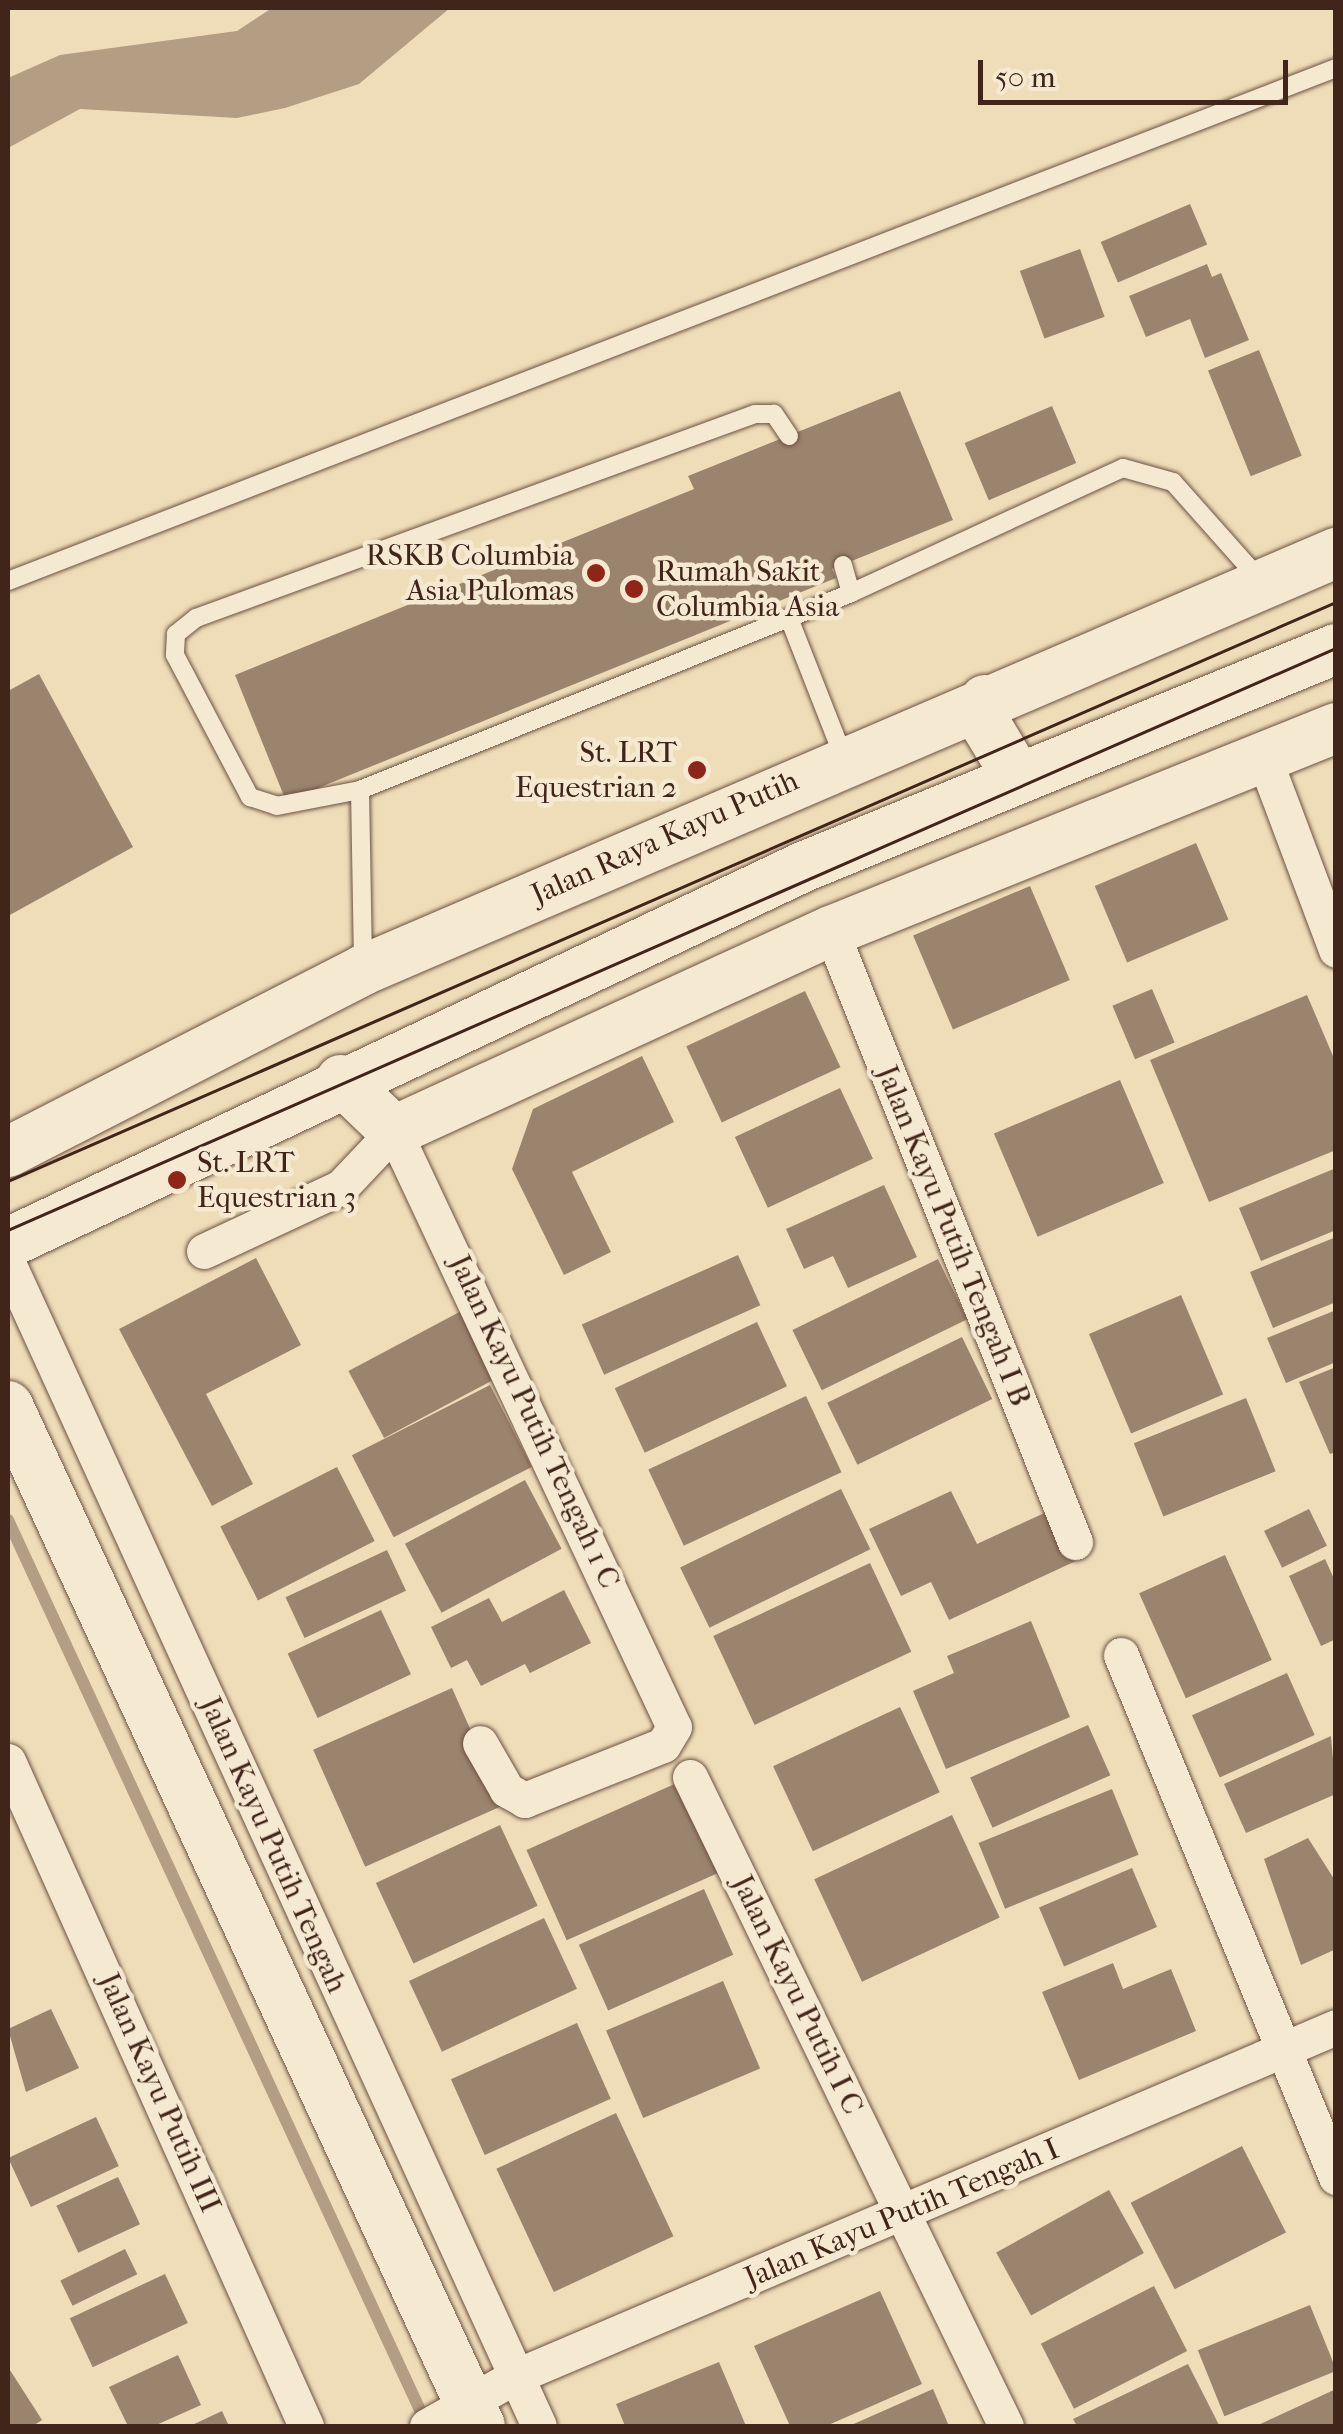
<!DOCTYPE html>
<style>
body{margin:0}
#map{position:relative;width:1343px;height:2434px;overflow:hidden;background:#efddb9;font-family:"IM FELL French Canon",serif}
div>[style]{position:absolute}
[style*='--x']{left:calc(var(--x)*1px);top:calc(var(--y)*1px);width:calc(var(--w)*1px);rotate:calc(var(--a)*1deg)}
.water>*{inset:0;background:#b49e83}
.stream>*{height:12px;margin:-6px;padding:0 6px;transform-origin:6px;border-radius:6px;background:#b49e83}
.building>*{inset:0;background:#9b846d;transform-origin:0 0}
.roads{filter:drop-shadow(0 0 2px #6c5242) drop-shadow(0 0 2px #6c5242)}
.lane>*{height:18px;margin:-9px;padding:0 9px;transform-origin:9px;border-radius:9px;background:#f5e9d2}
.street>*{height:35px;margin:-17.5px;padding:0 17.5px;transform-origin:17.5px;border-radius:17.5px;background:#f5e9d2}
.secondary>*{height:50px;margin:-25px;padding:0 25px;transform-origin:25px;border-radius:25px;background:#f5e9d2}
.tram>*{height:2.5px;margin:-1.25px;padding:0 1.25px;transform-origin:1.25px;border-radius:1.25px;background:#41241a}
.dots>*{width:28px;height:28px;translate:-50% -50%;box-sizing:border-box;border:5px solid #f5e9d2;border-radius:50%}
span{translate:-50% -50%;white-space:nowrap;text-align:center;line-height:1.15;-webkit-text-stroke:9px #f5e9d2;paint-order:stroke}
.poi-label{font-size:30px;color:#41241a}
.right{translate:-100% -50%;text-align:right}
.left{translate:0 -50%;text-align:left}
.street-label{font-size:30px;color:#41241a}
.frame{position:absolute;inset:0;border:10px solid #41241a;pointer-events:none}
.scale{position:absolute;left:978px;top:60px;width:310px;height:45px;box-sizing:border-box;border:5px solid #41241a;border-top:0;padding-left:12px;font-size:30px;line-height:35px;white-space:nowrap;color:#41241a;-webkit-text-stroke:8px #f5e9d2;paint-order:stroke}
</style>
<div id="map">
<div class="water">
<i style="clip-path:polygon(272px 8px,450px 8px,359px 84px,285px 108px,237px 118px,80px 109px,8px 148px,8px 78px,60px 55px,237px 31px)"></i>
</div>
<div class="stream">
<i style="--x:8;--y:1520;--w:997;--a:65.16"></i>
</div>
<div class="building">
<i style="left:1190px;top:204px;width:44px;height:97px;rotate:67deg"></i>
<i style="left:1080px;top:249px;width:72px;height:64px;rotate:70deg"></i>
<i style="clip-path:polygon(1207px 264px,1212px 277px,1221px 273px,1249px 340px,1205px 358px,1190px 319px,1146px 337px,1129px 296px)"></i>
<i style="left:1259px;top:350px;width:114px;height:55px;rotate:68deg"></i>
<i style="clip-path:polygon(900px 391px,953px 520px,832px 569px,836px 578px,286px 801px,235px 675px,694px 489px,688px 476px)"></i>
<i style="left:1052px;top:406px;width:62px;height:95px;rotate:67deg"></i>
<i style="clip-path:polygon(39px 674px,133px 847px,8px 916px,8px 691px)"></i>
<i style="left:1196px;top:843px;width:83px;height:110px;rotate:67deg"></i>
<i style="left:1030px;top:886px;width:102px;height:127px;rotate:67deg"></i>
<i style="left:1152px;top:989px;width:58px;height:43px;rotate:67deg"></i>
<i style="left:805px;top:991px;width:84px;height:131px;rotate:65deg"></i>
<i style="clip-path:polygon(1307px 995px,1336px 1063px,1336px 1150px,1209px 1202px,1150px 1060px)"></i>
<i style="clip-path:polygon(642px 1056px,674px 1122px,572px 1172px,611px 1252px,564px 1275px,512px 1169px,533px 1109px)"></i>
<i style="left:1120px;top:1080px;width:112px;height:137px;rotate:67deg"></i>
<i style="left:840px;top:1088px;width:78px;height:116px;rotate:65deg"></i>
<i style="clip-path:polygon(1336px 1168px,1336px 1230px,1261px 1261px,1239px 1208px)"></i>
<i style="clip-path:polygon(884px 1185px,917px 1257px,848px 1288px,833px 1256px,804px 1269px,786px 1229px)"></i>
<i style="clip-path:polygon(1336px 1237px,1336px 1302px,1273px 1328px,1250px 1272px)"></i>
<i style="left:738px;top:1255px;width:55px;height:171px;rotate:66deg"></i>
<i style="clip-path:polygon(256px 1258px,301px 1345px,206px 1394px,253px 1484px,212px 1506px,119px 1329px)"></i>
<i style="left:938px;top:1259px;width:67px;height:162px;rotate:64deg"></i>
<i style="left:1181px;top:1295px;width:108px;height:100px;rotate:67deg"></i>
<i style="left:465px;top:1309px;width:76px;height:132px;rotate:62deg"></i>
<i style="clip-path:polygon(1336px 1310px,1336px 1362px,1286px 1383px,1267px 1338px)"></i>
<i style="left:757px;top:1322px;width:71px;height:157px;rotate:65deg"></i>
<i style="left:962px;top:1337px;width:69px;height:150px;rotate:64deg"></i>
<i style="clip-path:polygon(1336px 1367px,1336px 1452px,1330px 1454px,1299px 1382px)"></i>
<i style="left:490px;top:1385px;width:92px;height:155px;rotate:63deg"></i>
<i style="left:806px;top:1396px;width:84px;height:174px;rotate:65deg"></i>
<i style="left:1246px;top:1398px;width:79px;height:121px;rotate:68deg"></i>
<i style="left:337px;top:1467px;width:83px;height:131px;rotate:63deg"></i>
<i style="left:525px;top:1480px;width:78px;height:136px;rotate:62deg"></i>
<i style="left:841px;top:1489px;width:67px;height:179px;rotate:64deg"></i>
<i style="clip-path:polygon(951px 1491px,977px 1544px,1053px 1509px,1078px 1560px,949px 1620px,931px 1582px,901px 1596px,869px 1529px)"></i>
<i style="left:1309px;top:1509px;width:41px;height:50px;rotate:64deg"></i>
<i style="left:387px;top:1550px;width:45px;height:112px;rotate:65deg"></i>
<i style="left:1225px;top:1555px;width:115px;height:94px;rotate:66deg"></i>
<i style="clip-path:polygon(1325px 1559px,1336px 1583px,1336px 1639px,1321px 1646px,1289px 1576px)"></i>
<i style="left:870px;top:1563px;width:98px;height:173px;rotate:65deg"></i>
<i style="clip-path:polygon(564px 1590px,591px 1643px,530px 1673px,525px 1664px,481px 1686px,467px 1660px,451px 1668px,431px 1627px,489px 1598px,502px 1622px)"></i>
<i style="left:381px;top:1610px;width:71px;height:103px;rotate:65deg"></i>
<i style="clip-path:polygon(1031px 1621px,1070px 1717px,946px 1769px,913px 1691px,954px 1673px,947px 1656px)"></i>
<i style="left:1287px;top:1673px;width:68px;height:104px;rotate:66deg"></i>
<i style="left:452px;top:1688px;width:128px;height:152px;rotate:66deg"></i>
<i style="left:900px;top:1707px;width:94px;height:140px;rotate:65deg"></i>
<i style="left:1088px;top:1725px;width:55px;height:129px;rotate:66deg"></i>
<i style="clip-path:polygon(1331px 1736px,1336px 1794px,1246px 1833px,1224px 1784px)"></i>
<i style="left:679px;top:1782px;width:99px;height:167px;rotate:66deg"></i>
<i style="left:1112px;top:1789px;width:71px;height:144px;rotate:68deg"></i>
<i style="left:952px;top:1815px;width:113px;height:152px;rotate:65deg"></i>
<i style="left:500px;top:1825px;width:89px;height:137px;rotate:65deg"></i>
<i style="clip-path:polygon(1308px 1838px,1336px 1882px,1336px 1949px,1301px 1965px,1264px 1859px)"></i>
<i style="left:1132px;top:1868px;width:64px;height:101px;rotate:67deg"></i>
<i style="left:704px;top:1889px;width:72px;height:137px;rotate:66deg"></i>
<i style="left:544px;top:1918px;width:78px;height:149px;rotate:65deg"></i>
<i style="clip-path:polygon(1113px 1963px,1123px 1989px,1171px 1969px,1196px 2031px,1079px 2080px,1042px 1992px)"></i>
<i style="left:723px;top:1981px;width:95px;height:127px;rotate:67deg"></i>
<i style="clip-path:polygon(51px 2009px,79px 2068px,26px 2092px,8px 2029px)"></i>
<i style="left:577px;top:2023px;width:83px;height:138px;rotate:66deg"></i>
<i style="left:616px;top:2113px;width:136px;height:132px;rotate:65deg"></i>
<i style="left:96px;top:2117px;width:54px;height:97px;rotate:65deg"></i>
<i style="left:1242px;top:2146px;width:97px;height:125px;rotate:63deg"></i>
<i style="left:118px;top:2177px;width:52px;height:68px;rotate:65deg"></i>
<i style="left:1109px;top:2190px;width:72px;height:129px;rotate:61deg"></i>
<i style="left:125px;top:2249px;width:28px;height:72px;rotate:64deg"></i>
<i style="left:165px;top:2274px;width:54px;height:105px;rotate:65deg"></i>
<i style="left:1154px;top:2286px;width:73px;height:127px;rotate:63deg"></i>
<i style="clip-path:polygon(880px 2291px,922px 2384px,826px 2426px,790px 2426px,754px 2346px)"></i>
<i style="left:1310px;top:2305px;width:71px;height:121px;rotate:68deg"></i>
<i style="clip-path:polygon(178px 2355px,201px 2405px,154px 2426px,128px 2426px,109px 2387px)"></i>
<i style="clip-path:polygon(719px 2362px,746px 2426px,625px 2426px,616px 2404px)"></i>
<i style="clip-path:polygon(1188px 2364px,1219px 2425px,1077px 2426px,1073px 2419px)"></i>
<i style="clip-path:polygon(8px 2367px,42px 2420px,33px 2426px,8px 2426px)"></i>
<i style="clip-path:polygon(933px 2389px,949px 2426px,849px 2426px)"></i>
<i style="clip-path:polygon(1336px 2389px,1336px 2426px,1256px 2426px)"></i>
<i style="clip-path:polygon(222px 2411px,229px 2426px,190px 2426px)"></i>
</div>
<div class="roads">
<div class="lane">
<i style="--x:789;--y:436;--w:27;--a:-124"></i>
<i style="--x:774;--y:414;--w:19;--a:180"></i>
<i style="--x:755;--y:414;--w:595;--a:159.95"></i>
<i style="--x:196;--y:618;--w:26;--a:141"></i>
<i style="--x:176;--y:634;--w:21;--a:93"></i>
<i style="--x:175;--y:655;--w:161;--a:62.2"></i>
<i style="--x:250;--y:797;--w:28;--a:18"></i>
<i style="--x:277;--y:806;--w:85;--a:-10.9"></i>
<i style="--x:360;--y:790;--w:529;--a:-21.86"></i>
<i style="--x:851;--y:593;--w:29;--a:-106"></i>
<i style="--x:8;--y:581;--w:1424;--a:-21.12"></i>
<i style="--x:851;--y:593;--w:299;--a:-24.7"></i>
<i style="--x:1123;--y:468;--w:52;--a:15.6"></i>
<i style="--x:1173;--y:482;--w:132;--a:48.4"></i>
<i style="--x:789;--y:618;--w:150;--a:68.6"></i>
<i style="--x:360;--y:790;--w:174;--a:89"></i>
</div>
<div class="street">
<i style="--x:1264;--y:758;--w:205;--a:69.4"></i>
<i style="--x:831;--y:931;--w:658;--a:68.23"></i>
<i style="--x:204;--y:1251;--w:151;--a:-25"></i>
<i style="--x:341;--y:1187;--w:77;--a:-46.6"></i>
<i style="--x:394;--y:1131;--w:658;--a:64.84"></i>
<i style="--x:674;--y:1727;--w:21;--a:121"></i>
<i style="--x:663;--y:1745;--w:149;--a:158.3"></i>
<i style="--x:525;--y:1800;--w:21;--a:-151"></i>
<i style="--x:507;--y:1790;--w:54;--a:-119.9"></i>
<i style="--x:8;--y:1263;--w:1278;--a:65.46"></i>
<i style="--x:1121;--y:1655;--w:565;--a:67.61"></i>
<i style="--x:8;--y:1761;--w:729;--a:65.86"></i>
<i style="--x:690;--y:1777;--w:722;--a:64.04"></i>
<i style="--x:427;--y:2426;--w:100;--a:-29.4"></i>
<i style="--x:514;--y:2377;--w:893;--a:-23.06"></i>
</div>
<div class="secondary">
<i style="--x:985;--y:700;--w:25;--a:88"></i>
<i style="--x:986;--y:725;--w:62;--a:58.9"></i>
<i style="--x:341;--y:1080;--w:74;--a:43.9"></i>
<i style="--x:394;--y:1131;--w:481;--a:-24.6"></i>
<i style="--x:831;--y:931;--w:544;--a:-21.9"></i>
<i style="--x:8;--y:1152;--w:399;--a:-27.1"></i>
<i style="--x:363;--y:970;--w:1059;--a:-23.2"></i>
<i style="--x:8;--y:1243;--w:879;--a:-25.31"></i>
<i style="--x:803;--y:867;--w:576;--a:-22.24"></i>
<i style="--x:8;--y:1406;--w:1124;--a:65.17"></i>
</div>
</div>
<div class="tram">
<i style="--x:8;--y:1181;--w:1449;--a:-23.56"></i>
<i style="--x:8;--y:1230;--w:1450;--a:-23.67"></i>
</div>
<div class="dots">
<i style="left:596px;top:573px;background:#8f2418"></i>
<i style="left:634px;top:589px;background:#8f2418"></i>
<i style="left:697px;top:770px;background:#8f2418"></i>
<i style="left:177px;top:1180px;background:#8f2418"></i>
</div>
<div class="poi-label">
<span class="right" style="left:574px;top:573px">RSKB Columbia<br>Asia Pulomas</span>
<span class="left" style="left:656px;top:589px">Rumah Sakit<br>Columbia Asia</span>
<span class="right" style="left:677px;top:770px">St. LRT<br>Equestrian 2</span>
<span class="left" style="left:197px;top:1180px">St. LRT<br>Equestrian 3</span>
</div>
<div class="street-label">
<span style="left:665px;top:838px;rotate:-24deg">Jalan Raya Kayu Putih</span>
<span style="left:953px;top:1236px;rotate:68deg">Jalan Kayu Putih Tengah I B</span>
<span style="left:534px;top:1422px;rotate:65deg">Jalan Kayu Putih Tengah 1 C</span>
<span style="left:273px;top:1845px;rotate:66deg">Jalan Kayu Putih Tengah</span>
<span style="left:797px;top:1995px;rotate:64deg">Jalan Kayu Putih I C</span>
<span style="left:159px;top:2093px;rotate:66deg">Jalan Kayu Putih III</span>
<span style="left:902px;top:2214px;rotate:-23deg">Jalan Kayu Putih Tengah I</span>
</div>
<div class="frame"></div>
<div class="scale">50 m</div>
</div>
